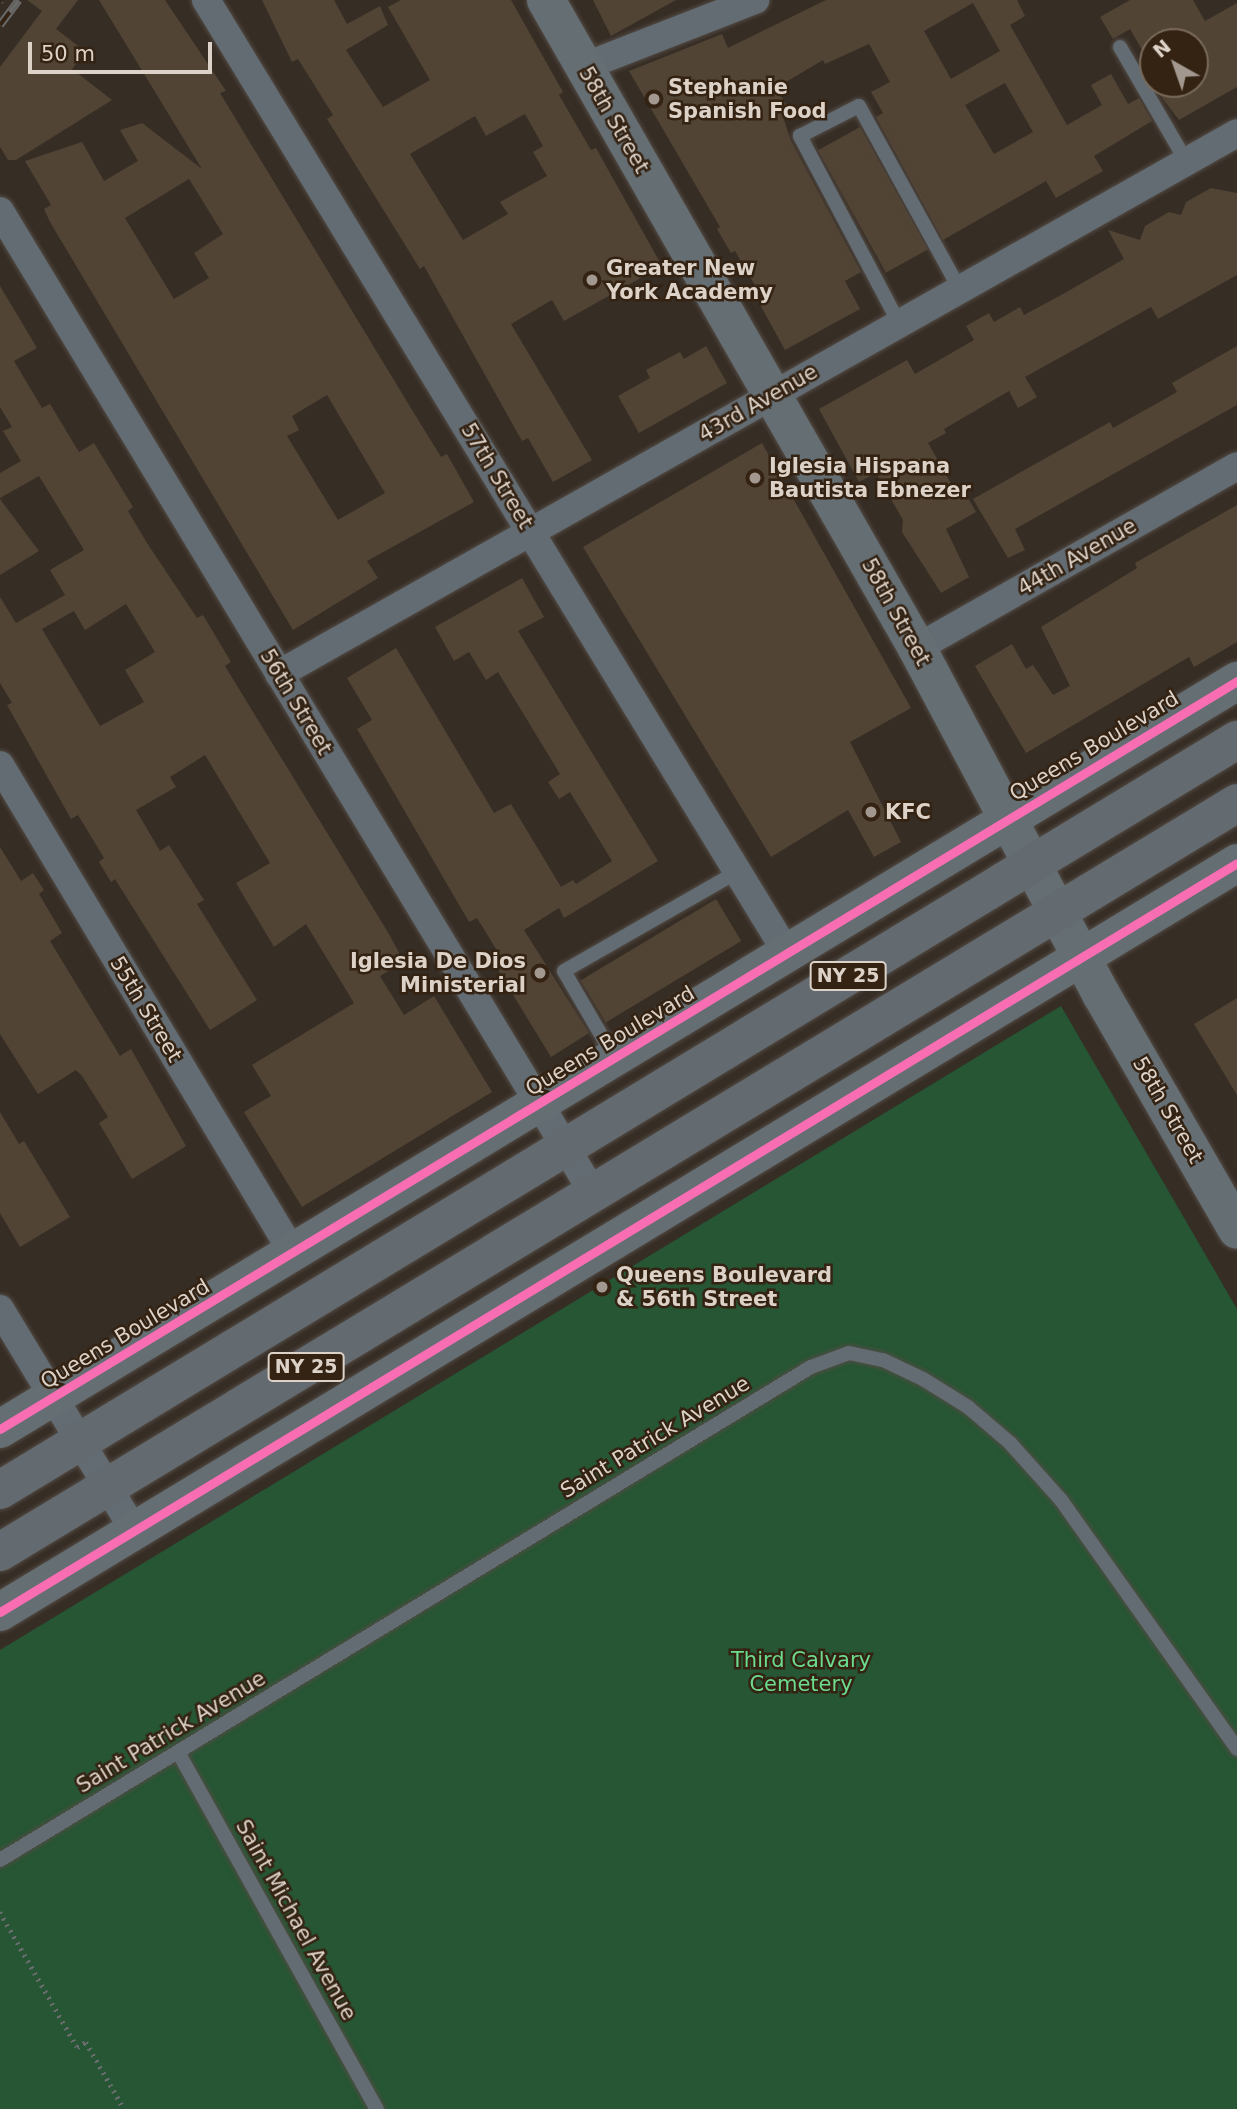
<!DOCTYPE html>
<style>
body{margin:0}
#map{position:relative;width:1237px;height:2109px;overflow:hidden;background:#362d25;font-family:"DejaVu Sans",sans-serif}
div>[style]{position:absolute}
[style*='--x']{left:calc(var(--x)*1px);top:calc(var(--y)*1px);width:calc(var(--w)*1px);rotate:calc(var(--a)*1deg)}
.green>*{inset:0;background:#265634}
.building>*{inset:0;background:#524434;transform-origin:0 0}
.path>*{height:4.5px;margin-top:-2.25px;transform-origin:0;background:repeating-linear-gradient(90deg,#6a6d6e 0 2px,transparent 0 7px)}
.roads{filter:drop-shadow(0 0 2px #524b44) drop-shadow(0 0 2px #524b44)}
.lane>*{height:14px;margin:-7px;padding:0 7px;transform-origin:7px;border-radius:7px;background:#636c72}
.street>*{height:28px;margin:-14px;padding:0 14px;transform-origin:14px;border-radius:14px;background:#636c72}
.secondary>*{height:38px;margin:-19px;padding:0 19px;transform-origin:19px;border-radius:19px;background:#656e73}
.primary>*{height:38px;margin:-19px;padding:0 19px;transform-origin:19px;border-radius:19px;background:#646b70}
.rail>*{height:8px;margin-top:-4px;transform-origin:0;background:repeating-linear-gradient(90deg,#342313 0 16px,#696968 0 32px);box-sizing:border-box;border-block:2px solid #696968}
.cycleway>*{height:9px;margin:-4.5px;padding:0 4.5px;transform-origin:4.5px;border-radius:4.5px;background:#f96db3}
.dots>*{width:19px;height:19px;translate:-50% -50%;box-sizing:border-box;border:4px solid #342313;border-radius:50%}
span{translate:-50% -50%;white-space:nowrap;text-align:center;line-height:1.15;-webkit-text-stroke:5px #342313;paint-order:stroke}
.shield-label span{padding:2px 5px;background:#342313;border:2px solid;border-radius:5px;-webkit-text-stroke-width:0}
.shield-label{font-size:19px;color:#ddd2c8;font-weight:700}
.poi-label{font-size:21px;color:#ddd2c8;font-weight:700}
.left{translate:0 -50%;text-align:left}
.right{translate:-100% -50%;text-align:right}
.street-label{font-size:21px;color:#ddd2c8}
.park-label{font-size:21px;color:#6bdb8e}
.north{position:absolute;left:1139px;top:28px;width:70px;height:70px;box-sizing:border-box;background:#342313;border:2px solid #78695b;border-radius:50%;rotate:320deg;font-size:19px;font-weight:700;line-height:28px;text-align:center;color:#ddd2c8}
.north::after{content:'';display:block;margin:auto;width:24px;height:32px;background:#a3988f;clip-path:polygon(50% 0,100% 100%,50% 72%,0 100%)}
.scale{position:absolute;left:28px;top:42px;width:184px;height:32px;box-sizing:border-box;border:4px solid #ddd2c8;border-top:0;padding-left:9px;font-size:21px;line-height:24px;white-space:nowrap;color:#ddd2c8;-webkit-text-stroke:5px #342313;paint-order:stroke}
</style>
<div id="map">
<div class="green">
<i style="clip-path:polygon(1061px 1006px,1237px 1309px,1237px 2109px,0 2109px,0 1650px)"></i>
</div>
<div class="building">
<i style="clip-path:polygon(27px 0,78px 0,56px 29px,86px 52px,72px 69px,112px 100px,16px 160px,8px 160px,0 147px,0 67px,42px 11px)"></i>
<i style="clip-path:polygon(evenodd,99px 0,165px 0,226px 91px,220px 93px,406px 400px,441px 457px,447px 454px,474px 502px,367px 561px,378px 578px,293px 630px,50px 222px,44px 209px,51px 205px,25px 161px,82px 142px,104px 181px,138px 161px,120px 130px,142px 123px,202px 169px,99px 0,189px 179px,223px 234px,194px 253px,209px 278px,174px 299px,125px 218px,189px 179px,99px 0,327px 395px,385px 493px,338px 520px,287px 436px,299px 430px,292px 416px,327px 395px)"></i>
<i style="clip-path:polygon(evenodd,262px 0,334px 0,347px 24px,380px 6px,388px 25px,346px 50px,383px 107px,430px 80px,388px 7px,401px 0,511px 0,563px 92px,559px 95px,591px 150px,596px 148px,662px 266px,564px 321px,552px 300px,511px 324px,592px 460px,553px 482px,528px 438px,522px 441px,424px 266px,420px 269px,327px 119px,333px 115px,298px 59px,292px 62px,262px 0,525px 114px,543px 146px,533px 152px,547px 176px,500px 202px,508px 214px,463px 240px,410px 154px,475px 116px,486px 136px,525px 114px)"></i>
<i style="clip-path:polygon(593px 0,676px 0,611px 36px)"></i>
<i style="clip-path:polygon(evenodd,826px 0,1017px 0,1025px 16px,1010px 25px,1067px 125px,1102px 105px,1091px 85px,1111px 74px,1128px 104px,1139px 98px,1152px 121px,1094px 156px,1103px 171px,1056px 198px,1046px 181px,943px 240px,876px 117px,883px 113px,871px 92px,890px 82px,869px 44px,825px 64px,823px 60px,776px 88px,791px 112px,783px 117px,791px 141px,861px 272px,845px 281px,860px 309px,785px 350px,758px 301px,763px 299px,735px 251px,731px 253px,717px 229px,720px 227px,629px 71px,722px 34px,728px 48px,826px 0,973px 3px,1000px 51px,951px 79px,924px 31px,973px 3px,826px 0,1005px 83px,1033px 132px,994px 154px,965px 105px,1005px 83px)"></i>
<i style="clip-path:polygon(1130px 0,1193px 0,1205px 21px,1237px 3px,1237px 87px,1179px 120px,1156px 90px,1167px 84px,1195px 84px,1195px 42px,1153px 42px,1153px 69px,1130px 29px,1113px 39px,1100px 17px)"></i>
<i style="left:860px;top:127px;width:140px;height:48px;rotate:61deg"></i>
<i style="clip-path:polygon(1211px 188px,1237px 193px,1237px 275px,1158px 319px,1151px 307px,1025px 377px,1037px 397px,1018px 408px,1009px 391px,944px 429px,946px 433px,928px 443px,957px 494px,964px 491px,976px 512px,946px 529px,969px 577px,941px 593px,902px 532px,903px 520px,876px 473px,859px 482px,819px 409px,907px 360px,915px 374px,974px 340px,966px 326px,989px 313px,994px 322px,1020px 307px,1024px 315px,1063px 294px,1124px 259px,1108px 230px,1140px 240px,1145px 226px,1169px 212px,1181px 215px,1186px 202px)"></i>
<i style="clip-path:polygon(evenodd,0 286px,37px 348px,14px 361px,42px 408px,50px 404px,79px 452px,94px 443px,133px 507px,128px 511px,147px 543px,197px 618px,203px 615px,231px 662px,225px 666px,389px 934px,404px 962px,380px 976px,404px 1015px,434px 996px,492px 1092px,302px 1207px,244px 1112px,271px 1096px,252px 1065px,354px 1003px,306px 924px,274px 947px,236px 883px,270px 863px,205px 755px,170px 777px,176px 787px,136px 810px,160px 851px,169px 845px,204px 900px,197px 904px,257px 1000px,210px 1030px,115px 879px,111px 882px,99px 862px,104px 858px,78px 815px,71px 819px,7px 705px,12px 703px,0 683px,0 597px,16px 623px,65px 595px,50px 570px,84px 550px,39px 476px,0 498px,0 473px,21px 461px,3px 431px,12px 427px,0 407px,0 286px,126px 604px,155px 652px,125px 670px,144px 702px,100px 726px,42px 629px,74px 611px,85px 630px,126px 604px)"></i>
<i style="clip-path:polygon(706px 346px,727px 383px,639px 433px,618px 396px,650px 378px,646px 370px,680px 352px,684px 359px)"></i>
<i style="clip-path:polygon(1237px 346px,1237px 405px,1015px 529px,1025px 550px,1008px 558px,973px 499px,1110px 422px,1113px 428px,1177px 392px,1172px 383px)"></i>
<i style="clip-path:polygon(762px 443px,911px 708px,850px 742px,901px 842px,874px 857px,848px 810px,771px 857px,583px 547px)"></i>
<i style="clip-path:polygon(0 499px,39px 551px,0 575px)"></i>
<i style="clip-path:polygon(1237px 505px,1237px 642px,1194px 667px,1189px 657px,1026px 753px,975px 666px,1012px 644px,1026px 669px,1033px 665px,1053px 695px,1070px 686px,1041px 627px,1137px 568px,1135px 563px)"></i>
<i style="clip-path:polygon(522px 578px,544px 617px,518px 631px,658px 861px,564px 918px,559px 908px,524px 930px,589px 1033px,551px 1057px,493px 962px,501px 957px,477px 918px,469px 922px,357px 729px,372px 720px,347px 678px,396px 648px,494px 813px,511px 804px,561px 887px,573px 880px,576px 884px,612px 861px,570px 792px,559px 799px,548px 782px,560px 774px,498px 672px,486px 680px,469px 652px,454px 661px,435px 627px)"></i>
<i style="clip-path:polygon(0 847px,21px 881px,33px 873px,44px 890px,39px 894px,62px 933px,50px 941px,120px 1056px,131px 1049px,186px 1146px,132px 1179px,99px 1123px,108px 1117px,82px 1076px,76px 1070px,38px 1094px,0 1034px)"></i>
<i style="left:716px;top:899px;width:49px;height:158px;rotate:59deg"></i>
<i style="clip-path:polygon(1237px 998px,1237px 1095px,1194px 1024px)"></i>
<i style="clip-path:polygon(0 1112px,19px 1144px,24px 1141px,70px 1217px,20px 1247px,0 1213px)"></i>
</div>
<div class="path">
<i style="--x:0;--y:1912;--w:155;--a:60.3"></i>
<i style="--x:77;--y:2047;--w:10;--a:-29"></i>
<i style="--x:86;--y:2042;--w:77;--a:60.4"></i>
</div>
<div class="roads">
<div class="lane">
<i style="--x:1120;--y:47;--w:132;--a:59.9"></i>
<i style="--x:899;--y:323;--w:212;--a:-117.9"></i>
<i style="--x:800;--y:136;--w:66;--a:-27"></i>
<i style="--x:859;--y:106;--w:210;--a:61.2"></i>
<i style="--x:614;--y:1057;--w:99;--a:-120.2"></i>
<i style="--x:564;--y:971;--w:199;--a:-29.8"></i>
<i style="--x:178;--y:1752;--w:409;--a:60.9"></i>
<i style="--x:0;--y:1860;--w:949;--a:-31.3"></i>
<i style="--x:811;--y:1367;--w:40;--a:-20.2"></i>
<i style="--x:849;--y:1353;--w:35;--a:12"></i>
<i style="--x:883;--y:1360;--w:44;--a:25.4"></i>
<i style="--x:923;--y:1379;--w:53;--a:31.9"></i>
<i style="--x:968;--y:1407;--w:55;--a:40.6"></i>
<i style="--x:1010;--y:1443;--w:76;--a:48.2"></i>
<i style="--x:1061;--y:1500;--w:305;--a:54.7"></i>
</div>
<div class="street">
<i style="--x:206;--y:0;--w:1116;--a:58.63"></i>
<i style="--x:583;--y:67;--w:185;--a:-21.3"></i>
<i style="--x:0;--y:211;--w:1147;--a:58.87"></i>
<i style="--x:917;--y:648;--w:368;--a:-29.6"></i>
<i style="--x:279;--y:674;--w:1100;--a:-29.45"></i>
<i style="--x:0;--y:765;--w:569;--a:59.02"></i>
<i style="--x:0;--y:1309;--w:261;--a:58.8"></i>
</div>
<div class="secondary">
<i style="--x:546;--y:0;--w:747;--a:60.21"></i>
<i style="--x:917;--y:648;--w:392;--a:62"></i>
<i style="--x:1101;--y:994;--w:272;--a:60"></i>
<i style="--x:0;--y:1429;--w:1446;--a:-31.16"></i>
<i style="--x:0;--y:1612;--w:1446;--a:-31.19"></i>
</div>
<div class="primary">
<i style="--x:0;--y:1490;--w:1447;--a:-31.23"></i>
<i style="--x:0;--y:1552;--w:1446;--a:-31.19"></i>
</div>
</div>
<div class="rail">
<i style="--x:0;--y:1;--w:1;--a:-45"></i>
<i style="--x:0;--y:25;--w:31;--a:-53"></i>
</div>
<div class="cycleway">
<i style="--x:0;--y:1429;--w:1446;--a:-31.16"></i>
<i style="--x:0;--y:1612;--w:1446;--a:-31.19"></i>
</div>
<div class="dots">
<i style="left:654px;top:99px;background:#a3988f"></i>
<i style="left:592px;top:280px;background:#a3988f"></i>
<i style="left:755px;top:478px;background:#a3988f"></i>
<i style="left:871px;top:812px;background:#a3988f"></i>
<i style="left:540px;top:973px;background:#a3988f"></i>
<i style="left:602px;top:1287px;background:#a3988f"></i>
</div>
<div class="shield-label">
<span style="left:848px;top:976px">NY 25</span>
<span style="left:306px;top:1367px">NY 25</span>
</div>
<div class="poi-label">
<span class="left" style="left:668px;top:99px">Stephanie<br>Spanish Food</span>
<span class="left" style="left:606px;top:280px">Greater New<br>York Academy</span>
<span class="left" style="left:769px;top:478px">Iglesia Hispana<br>Bautista Ebnezer</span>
<span class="left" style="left:885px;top:812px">KFC</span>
<span class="right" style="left:526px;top:973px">Iglesia De Dios<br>Ministerial</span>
<span class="left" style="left:616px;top:1287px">Queens Boulevard<br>&amp; 56th Street</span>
</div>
<div class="street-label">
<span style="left:614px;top:120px;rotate:60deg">58th Street</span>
<span style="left:758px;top:403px;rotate:-30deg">43rd Avenue</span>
<span style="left:497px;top:476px;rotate:59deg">57th Street</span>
<span style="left:1077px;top:557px;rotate:-30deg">44th Avenue</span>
<span style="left:896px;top:612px;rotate:61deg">58th Street</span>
<span style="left:296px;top:702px;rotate:59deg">56th Street</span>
<span style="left:1094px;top:746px;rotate:-31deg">Queens Boulevard</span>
<span style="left:146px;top:1009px;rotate:59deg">55th Street</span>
<span style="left:610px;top:1041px;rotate:-31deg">Queens Boulevard</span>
<span style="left:1168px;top:1110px;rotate:60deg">58th Street</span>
<span style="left:125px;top:1334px;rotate:-31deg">Queens Boulevard</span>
<span style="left:655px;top:1437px;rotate:-31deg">Saint Patrick Avenue</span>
<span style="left:171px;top:1732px;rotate:-31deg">Saint Patrick Avenue</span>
<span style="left:296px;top:1920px;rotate:61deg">Saint Michael Avenue</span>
</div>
<div class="park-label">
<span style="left:801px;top:1672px">Third Calvary<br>Cemetery</span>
</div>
<div class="north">N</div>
<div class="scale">50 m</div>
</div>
